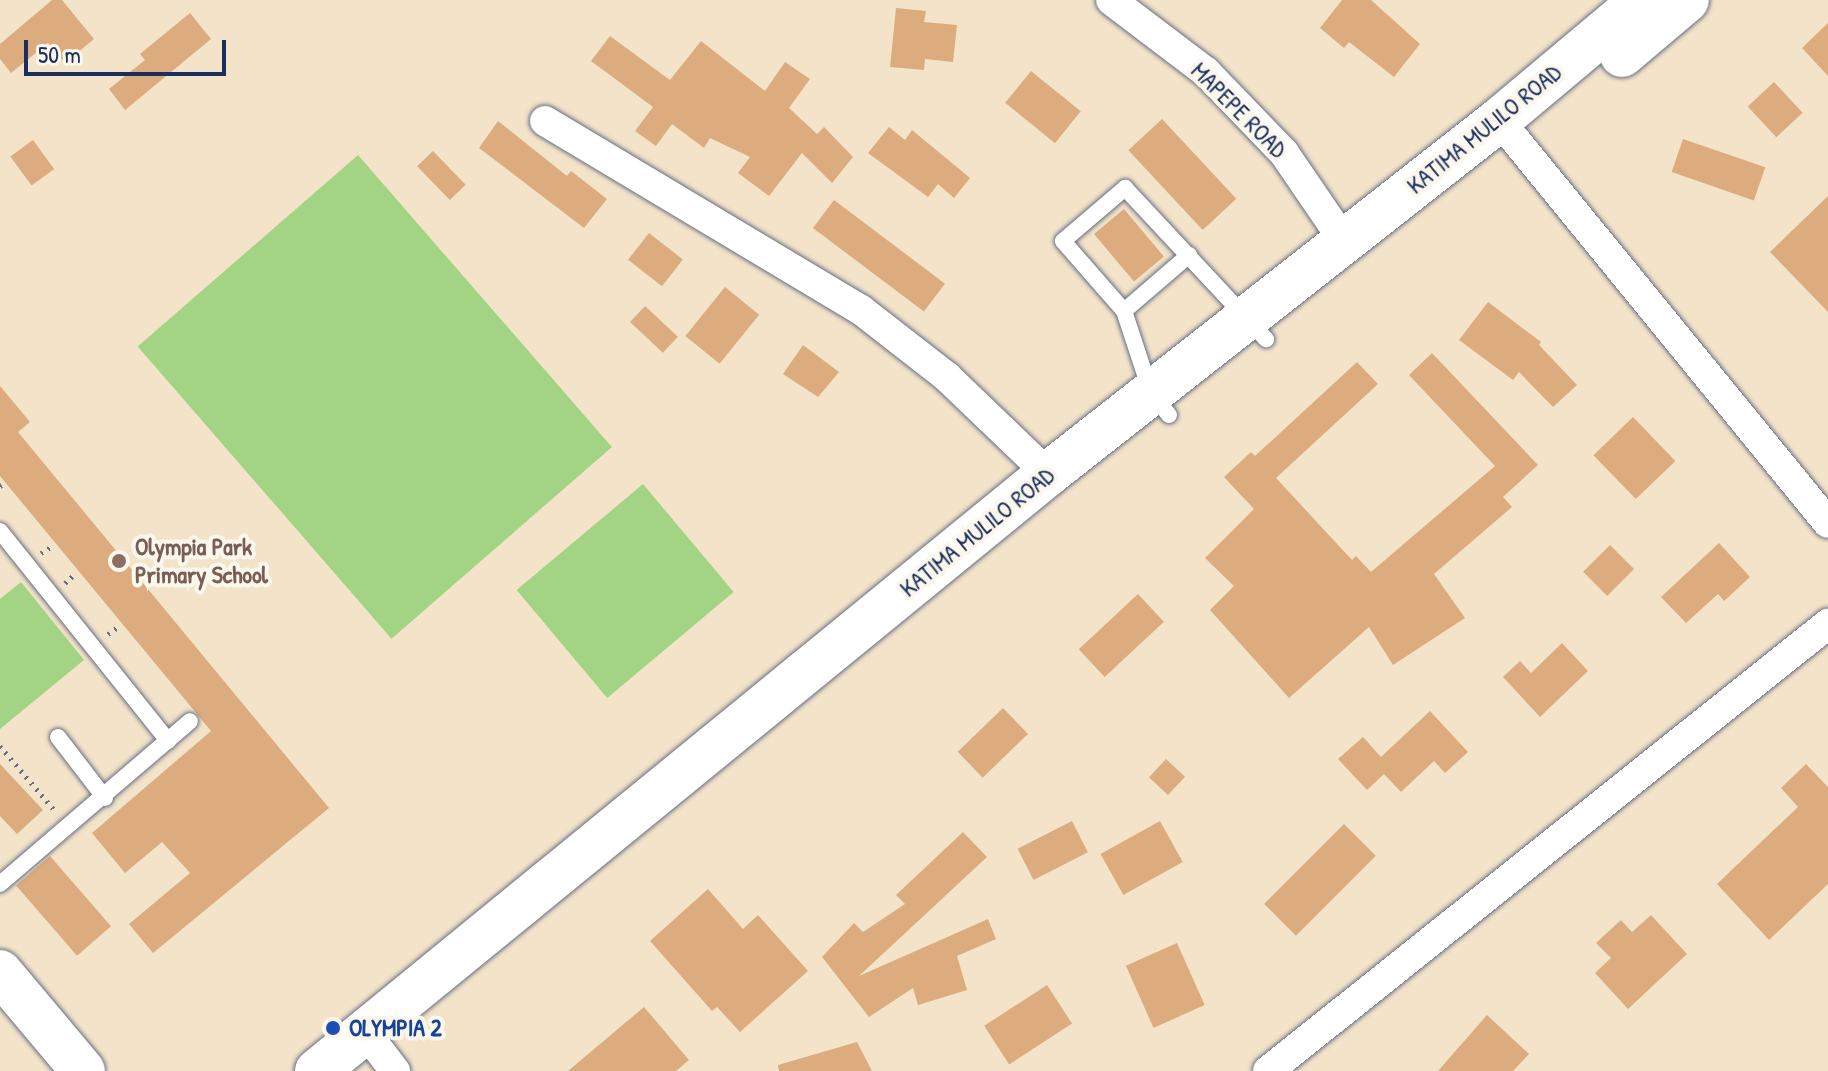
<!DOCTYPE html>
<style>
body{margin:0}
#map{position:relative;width:1828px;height:1071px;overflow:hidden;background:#f3e4c9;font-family:"Patrick Hand",sans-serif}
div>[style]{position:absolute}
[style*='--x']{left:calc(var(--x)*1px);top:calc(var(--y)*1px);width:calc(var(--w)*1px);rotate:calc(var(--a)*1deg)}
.green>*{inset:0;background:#a3d483;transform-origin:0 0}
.building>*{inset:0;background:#dcac7f;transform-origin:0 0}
.path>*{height:5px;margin-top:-2.5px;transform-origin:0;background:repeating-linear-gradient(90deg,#676e83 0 2px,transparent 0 8px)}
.roads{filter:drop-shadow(0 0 2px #676e83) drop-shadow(0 0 2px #676e83)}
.service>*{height:16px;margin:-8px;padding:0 8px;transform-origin:8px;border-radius:8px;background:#fff}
.minor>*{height:30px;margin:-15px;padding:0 15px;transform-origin:15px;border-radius:15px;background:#fff}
.secondary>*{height:44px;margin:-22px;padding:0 22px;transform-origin:22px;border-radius:22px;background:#fff}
.dots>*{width:22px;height:22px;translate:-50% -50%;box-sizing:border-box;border:4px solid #fbf7ec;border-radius:50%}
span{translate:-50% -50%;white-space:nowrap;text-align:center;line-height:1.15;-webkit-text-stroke:8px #fbf7ec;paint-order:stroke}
.street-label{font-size:24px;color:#1b2f5e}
.education-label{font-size:24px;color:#785e54;font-weight:700}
.left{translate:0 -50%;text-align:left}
.transit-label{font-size:24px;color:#164399;font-weight:700}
.scale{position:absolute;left:24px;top:40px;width:202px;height:36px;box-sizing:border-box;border:4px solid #1b2f5e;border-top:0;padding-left:10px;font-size:24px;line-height:28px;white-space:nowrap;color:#1b2f5e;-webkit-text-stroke:6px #fbf7ec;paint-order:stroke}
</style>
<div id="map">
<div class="green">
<i style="left:358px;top:155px;width:387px;height:292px;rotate:49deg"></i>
<i style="left:643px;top:484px;width:141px;height:165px;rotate:50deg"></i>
<i style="clip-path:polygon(21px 582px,84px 660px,0 729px,0 599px)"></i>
</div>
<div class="building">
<i style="clip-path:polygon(52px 0,62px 0,94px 39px,65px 63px,48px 43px,11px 73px,0 59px,0 44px)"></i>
<i style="clip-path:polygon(1342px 0,1371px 0,1420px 44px,1394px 77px,1349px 42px,1344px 48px,1320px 28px)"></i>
<i style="clip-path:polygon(896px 8px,926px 11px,924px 22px,957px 25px,953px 62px,925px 59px,924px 70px,890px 67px)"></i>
<i style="clip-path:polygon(190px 13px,211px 39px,125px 110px,109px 89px,145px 60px,140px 54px)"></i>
<i style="clip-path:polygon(1828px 23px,1828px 76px,1802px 48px)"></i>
<i style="clip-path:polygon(610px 36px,670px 80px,701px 41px,765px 91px,785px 62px,810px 79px,789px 108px,817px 134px,824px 127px,853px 157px,832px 183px,802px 153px,769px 196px,738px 173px,750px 157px,710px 138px,704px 148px,672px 124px,656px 146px,635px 131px,653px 107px,591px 61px)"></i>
<i style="left:1031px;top:71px;width:64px;height:41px;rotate:39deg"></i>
<i style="left:1774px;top:82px;width:42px;height:36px;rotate:47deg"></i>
<i style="left:1162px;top:119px;width:109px;height:46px;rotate:47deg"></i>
<i style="clip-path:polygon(498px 121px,567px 176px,571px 171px,607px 199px,584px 228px,479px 148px)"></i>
<i style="clip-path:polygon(889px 127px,905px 140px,912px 130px,970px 178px,954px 198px,938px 184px,928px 197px,868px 153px)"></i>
<i style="left:1683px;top:139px;width:87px;height:35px;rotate:19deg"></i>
<i style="left:33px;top:140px;width:36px;height:28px;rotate:54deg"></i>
<i style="left:433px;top:151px;width:47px;height:22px;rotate:46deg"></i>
<i style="clip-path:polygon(1828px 196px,1828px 312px,1770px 252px)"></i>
<i style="left:834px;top:200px;width:139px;height:35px;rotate:37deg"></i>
<i style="left:1124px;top:209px;width:62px;height:39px;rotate:50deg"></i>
<i style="left:649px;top:233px;width:43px;height:34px;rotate:38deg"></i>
<i style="left:725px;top:287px;width:44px;height:63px;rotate:39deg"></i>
<i style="clip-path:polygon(1488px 302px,1541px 342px,1539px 345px,1577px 385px,1553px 407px,1519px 372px,1513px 380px,1459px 340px)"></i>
<i style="left:645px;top:306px;width:45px;height:22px;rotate:43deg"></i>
<i style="clip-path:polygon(803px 345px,839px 372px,818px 397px,783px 374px)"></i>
<i style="clip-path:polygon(1432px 353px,1538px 465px,1503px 497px,1512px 507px,1434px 574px,1465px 618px,1393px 665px,1369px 627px,1289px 698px,1210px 610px,1234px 586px,1205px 558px,1254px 509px,1224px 477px,1251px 452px,1255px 456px,1357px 362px,1378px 384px,1276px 478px,1352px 560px,1356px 556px,1371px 572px,1495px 466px,1409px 375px)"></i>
<i style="clip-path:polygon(0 386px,30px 422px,18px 432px,329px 808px,153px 953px,129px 924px,190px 873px,162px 842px,125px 873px,92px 833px,211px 731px,0 476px)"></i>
<i style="left:1633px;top:417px;width:61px;height:55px;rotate:46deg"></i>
<i style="clip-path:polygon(1719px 543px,1750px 577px,1724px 601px,1718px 594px,1686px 623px,1661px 597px)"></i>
<i style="left:1610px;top:545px;width:34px;height:38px;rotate:45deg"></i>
<i style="left:1138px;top:594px;width:38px;height:81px;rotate:47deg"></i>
<i style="clip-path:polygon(1562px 643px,1588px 671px,1540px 717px,1503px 677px,1520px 661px,1531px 673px)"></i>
<i style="left:1003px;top:708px;width:36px;height:63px;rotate:46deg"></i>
<i style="clip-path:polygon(1430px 711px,1468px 752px,1445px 773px,1434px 761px,1401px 792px,1384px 774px,1367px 790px,1338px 759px,1363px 737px,1381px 757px)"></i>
<i style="left:1166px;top:759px;width:26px;height:25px;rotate:43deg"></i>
<i style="clip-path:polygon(0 764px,43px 810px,17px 834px,0 816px)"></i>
<i style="clip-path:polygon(1806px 764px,1828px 787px,1828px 884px,1769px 940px,1717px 884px,1798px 807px,1781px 788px)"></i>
<i style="left:1072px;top:821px;width:35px;height:61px;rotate:63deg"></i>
<i style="left:1160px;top:821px;width:47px;height:68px;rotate:61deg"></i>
<i style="left:1344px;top:824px;width:45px;height:113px;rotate:45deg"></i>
<i style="clip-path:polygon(963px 832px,987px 857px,859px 976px,988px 919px,996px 939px,957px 956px,967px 990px,918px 1005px,913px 988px,869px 1017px,822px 957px,854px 923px,863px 932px,905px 904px,896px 895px)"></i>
<i style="left:50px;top:856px;width:93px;height:45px;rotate:49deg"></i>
<i style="clip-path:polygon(708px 889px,743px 929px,758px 915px,808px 971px,740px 1032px,717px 1007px,712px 1011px,650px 941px)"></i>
<i style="clip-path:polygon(1651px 915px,1687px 954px,1628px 1009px,1595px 973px,1611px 958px,1596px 943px,1621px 920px,1632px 932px)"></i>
<i style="left:1177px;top:943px;width:68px;height:56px;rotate:66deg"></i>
<i style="left:1047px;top:985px;width:46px;height:75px;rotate:57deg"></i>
<i style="clip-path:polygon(644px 1007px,689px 1060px,676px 1071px,568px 1071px)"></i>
<i style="clip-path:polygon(1487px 1015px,1529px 1054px,1513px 1071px,1438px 1071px)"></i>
<i style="clip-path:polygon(857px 1042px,872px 1071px,779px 1071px,778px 1065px)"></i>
</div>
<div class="path">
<i style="--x:0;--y:486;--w:2;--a:-27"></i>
<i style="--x:41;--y:553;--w:13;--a:-32"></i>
<i style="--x:65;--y:583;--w:12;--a:-42"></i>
<i style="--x:108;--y:634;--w:12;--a:-35"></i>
<i style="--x:0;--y:746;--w:87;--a:49.7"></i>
</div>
<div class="roads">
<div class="service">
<i style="--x:1124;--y:311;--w:86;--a:-40.7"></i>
<i style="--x:1169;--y:415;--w:28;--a:-129"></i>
<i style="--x:1151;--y:393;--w:86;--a:-108.2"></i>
<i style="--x:1124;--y:311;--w:93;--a:-131.1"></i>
<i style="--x:1063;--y:241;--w:82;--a:-40.5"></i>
<i style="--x:1125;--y:188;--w:207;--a:47"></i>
<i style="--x:0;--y:531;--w:269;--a:51.3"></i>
<i style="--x:58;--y:737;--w:77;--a:52.4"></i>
<i style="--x:0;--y:884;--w:250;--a:-40.6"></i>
</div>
<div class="minor">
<i style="--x:1111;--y:0;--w:119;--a:37.2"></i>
<i style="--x:1206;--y:72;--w:112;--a:46.1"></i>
<i style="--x:1284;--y:153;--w:107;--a:55.7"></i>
<i style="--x:1499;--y:120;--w:520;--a:50.77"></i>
<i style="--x:545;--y:121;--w:368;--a:30.9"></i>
<i style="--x:861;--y:310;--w:109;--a:37.9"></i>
<i style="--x:947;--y:377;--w:140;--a:43.8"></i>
<i style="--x:366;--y:1033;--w:48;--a:52.7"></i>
<i style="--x:1268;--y:1071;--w:717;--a:-38.6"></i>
</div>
<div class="secondary">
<i style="--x:1622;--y:55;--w:85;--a:-40.2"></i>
<i style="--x:0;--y:972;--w:129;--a:50"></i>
<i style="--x:317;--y:1071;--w:944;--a:-39.24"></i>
<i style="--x:1048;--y:474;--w:573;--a:-38.13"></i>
<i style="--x:1499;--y:120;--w:187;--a:-40"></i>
</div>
</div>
<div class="dots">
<i style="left:119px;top:561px;background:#8d6e63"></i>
<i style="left:333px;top:1028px;background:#1a4fb4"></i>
</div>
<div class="street-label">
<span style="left:1239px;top:110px;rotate:45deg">MAPEPE ROAD</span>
<span style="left:1484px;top:129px;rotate:-39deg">KATIMA MULILO ROAD</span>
<span style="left:977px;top:532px;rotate:-39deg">KATIMA MULILO ROAD</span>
</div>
<div class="education-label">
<span class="left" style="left:135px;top:561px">Olympia Park<br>Primary School</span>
</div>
<div class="transit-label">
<span class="left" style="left:349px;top:1028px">OLYMPIA 2</span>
</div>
<div class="scale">50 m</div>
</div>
